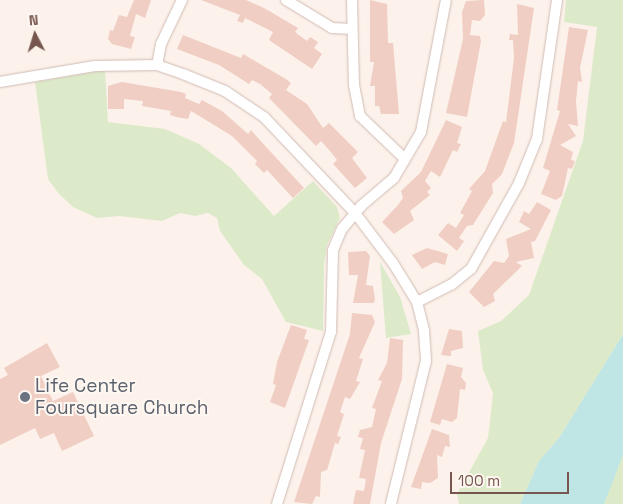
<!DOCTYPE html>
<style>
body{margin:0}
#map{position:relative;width:623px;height:504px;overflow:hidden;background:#fcf2eb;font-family:"Space Grotesk",sans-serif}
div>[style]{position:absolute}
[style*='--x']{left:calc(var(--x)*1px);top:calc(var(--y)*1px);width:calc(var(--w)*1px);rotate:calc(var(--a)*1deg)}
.green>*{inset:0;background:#dceac9}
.water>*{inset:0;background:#bfe5e4}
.building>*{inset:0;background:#f0cec3}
.roads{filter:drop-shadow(0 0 1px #d0bbb3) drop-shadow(0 0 1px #d0bbb3)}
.minor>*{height:10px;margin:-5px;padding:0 5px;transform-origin:5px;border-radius:5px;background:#fff}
.dots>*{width:14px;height:14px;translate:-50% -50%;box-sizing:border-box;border:2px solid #fef7f1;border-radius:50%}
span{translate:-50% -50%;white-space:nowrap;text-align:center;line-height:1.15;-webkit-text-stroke:4px #fef7f1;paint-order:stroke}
.worship-label{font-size:19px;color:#5b616d}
.left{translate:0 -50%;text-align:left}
.north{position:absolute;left:10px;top:10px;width:50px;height:50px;-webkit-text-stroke:4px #fef7f1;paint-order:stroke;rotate:355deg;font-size:14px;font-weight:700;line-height:20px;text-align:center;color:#76564e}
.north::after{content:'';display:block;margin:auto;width:18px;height:22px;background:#76564e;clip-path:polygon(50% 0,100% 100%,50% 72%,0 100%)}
.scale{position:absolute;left:450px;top:472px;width:119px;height:22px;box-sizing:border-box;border:2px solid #76564e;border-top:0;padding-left:6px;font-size:15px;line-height:18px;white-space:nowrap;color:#76564e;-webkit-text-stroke:4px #fef7f1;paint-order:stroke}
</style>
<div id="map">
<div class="green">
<i style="clip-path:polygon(566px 0,623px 0,623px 334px,559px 438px,539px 461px,520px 504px,459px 504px,457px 494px,488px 438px,493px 393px,483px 370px,478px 331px,501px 321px,529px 295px,583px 141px,597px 27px,564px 22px)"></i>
<i style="clip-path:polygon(105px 70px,108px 122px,165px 129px,199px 144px,231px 168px,274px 216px,313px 181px,337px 207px,340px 218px,327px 245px,324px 265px,323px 331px,286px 322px,262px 279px,244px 265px,220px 231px,217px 218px,208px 213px,195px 216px,180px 213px,162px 221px,119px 216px,97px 218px,73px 207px,59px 194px,48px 179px,35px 82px)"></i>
<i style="clip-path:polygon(380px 262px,400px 297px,411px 334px,386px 338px)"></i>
<i style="clip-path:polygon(623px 455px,623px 504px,604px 504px,614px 474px)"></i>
</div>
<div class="water">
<i style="clip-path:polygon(623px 334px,623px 455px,604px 504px,520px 504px,539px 461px,559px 438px)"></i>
</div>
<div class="building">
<i style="clip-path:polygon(134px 0,151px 0,145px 18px,136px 14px,130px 36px,135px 37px,131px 49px,112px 44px,108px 39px,110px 30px,113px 31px,119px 15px,127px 17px)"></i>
<i style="clip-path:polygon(201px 0,246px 0,264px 8px,298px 28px,295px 32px,307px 41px,310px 37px,318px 42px,314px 48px,322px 54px,312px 69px,269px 40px,273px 32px,245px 18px,243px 23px,237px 21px,240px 15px)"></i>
<i style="clip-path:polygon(370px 0,387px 4px,388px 43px,393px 43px,399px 114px,381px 114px,379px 106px,375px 106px,375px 86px,370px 86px,374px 62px,370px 62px)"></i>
<i style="clip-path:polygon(484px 0,485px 15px,480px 21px,472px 20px,470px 35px,480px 36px,481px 41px,467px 117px,446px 113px,463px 39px,462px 12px,466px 1px)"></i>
<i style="clip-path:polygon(517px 4px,534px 8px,514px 143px,502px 174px,492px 184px,493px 193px,473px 225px,467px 226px,459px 238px,464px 241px,457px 251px,438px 235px,448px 223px,456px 228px,464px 215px,460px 213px,472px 191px,469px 189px,485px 171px,503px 121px,506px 122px,514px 58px,513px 40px,509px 40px,510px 34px,518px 35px)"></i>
<i style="clip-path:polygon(569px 27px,588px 30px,580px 68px,582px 82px,578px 81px,576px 101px,578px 126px,568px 124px,576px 136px,560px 145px,573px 152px,571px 160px,575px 161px,572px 169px,568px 168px,562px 196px,556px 200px,541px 194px,550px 171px,543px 168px,560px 111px,557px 110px)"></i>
<i style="clip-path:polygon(183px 35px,241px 58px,243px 54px,286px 79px,291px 83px,286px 90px,307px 104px,323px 128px,329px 123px,358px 152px,352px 158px,367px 178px,355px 188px,333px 164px,337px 160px,330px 151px,321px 141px,316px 146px,269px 98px,272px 94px,260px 84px,252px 80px,249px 84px,219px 65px,177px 49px)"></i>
<i style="clip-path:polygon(122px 82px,181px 92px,186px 94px,185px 98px,199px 104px,202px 100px,222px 111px,248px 134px,251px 130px,257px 137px,304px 188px,293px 198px,267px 170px,264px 173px,255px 164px,257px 161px,232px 136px,191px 111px,188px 119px,176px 117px,170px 115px,171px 111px,142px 106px,143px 101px,124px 99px,124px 109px,108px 109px,108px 86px)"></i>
<i style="clip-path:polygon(446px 120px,462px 127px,457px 143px,461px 144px,457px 152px,453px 150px,440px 177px,431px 171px,425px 181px,431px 188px,427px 192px,430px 195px,410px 211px,414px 220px,394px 234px,382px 222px,398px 205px,403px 198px,401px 191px,421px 172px)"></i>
<i style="clip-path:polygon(537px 202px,551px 210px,535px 241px,531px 242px,534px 258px,516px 262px,522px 266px,493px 294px,495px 301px,484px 307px,469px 292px,494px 261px,504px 263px,509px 256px,506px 239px,531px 229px,519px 222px,524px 211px,529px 214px)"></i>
<i style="clip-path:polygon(427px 248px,448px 254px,445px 265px,435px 262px,422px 269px,412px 255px)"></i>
<i style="clip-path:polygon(366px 251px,370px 256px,366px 285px,373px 286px,375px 299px,374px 303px,353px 303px,358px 275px,349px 275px,348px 252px)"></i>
<i style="clip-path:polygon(352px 313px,372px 315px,375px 322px,359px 358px,363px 359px,356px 381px,360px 382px,350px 399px,345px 397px,340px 412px,344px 414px,337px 436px,341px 437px,338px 444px,335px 443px,327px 470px,321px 472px,320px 497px,316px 496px,312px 504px,294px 502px,350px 334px)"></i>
<i style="clip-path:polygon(291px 325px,307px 330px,304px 339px,309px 340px,285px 408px,270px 402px,276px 385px,273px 384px,277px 362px)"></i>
<i style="clip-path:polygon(449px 329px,462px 331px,463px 348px,451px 351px,451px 356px,441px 355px)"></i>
<i style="clip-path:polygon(390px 338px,403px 340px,402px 379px,381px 443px,370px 504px,353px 504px,356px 490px,364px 491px,366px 479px,359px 478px,365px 450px,360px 449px,363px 438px,358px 437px,360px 430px,372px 427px,376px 409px,372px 408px,382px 381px,378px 380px,387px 363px)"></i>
<i style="clip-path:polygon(47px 343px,60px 367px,41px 376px,53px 401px,73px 392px,94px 436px,62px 451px,54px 433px,40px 439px,35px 428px,0 445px,0 379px,8px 375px,4px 368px)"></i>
<i style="clip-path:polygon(447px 364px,463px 368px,461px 377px,466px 383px,465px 390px,460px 389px,457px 418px,452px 422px,442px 419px,440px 425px,430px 422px)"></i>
<i style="clip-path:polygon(432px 429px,449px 435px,450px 447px,445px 446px,442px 457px,437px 455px,438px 478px,430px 483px,422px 482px,421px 489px,411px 487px)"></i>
</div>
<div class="roads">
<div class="minor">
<i style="--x:286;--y:0;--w:54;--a:31.3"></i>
<i style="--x:332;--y:28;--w:20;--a:3"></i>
<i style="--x:352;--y:0;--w:85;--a:88.7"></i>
<i style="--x:354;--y:85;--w:32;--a:79"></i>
<i style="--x:360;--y:116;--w:62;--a:43.7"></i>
<i style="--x:157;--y:65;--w:21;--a:-79"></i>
<i style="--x:161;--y:44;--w:49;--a:-64.5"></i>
<i style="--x:0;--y:82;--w:96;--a:-9.6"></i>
<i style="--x:95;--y:66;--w:62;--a:-0.9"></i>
<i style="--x:157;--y:65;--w:28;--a:19"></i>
<i style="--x:183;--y:74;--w:45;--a:22"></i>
<i style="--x:225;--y:91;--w:47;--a:33.7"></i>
<i style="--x:264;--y:117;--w:132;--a:46.5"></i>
<i style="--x:355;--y:213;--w:63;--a:52.8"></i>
<i style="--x:393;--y:263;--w:46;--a:58.4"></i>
<i style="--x:417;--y:302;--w:30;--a:76"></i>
<i style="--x:424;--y:331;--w:30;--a:86"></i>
<i style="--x:426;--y:361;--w:147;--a:103.8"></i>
<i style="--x:417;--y:302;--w:38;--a:-27"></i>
<i style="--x:451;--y:285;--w:26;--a:-39"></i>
<i style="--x:471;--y:269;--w:98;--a:-60.8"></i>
<i style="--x:519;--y:183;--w:48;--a:-67.8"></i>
<i style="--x:537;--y:139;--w:140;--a:-81.8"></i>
<i style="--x:277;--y:504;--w:180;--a:-72.6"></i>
<i style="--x:331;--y:332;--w:82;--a:-88.6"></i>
<i style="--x:333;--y:250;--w:23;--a:-67"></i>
<i style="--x:342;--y:229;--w:30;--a:-50"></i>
<i style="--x:361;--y:206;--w:43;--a:-40.3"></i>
<i style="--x:394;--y:178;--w:53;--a:-59.6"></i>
<i style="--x:421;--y:132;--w:134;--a:-79.3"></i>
</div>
</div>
<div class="dots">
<i style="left:25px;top:397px;background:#6b7280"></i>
</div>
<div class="worship-label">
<span class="left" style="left:35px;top:397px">Life Center<br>Foursquare Church</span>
</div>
<div class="north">N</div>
<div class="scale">100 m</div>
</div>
